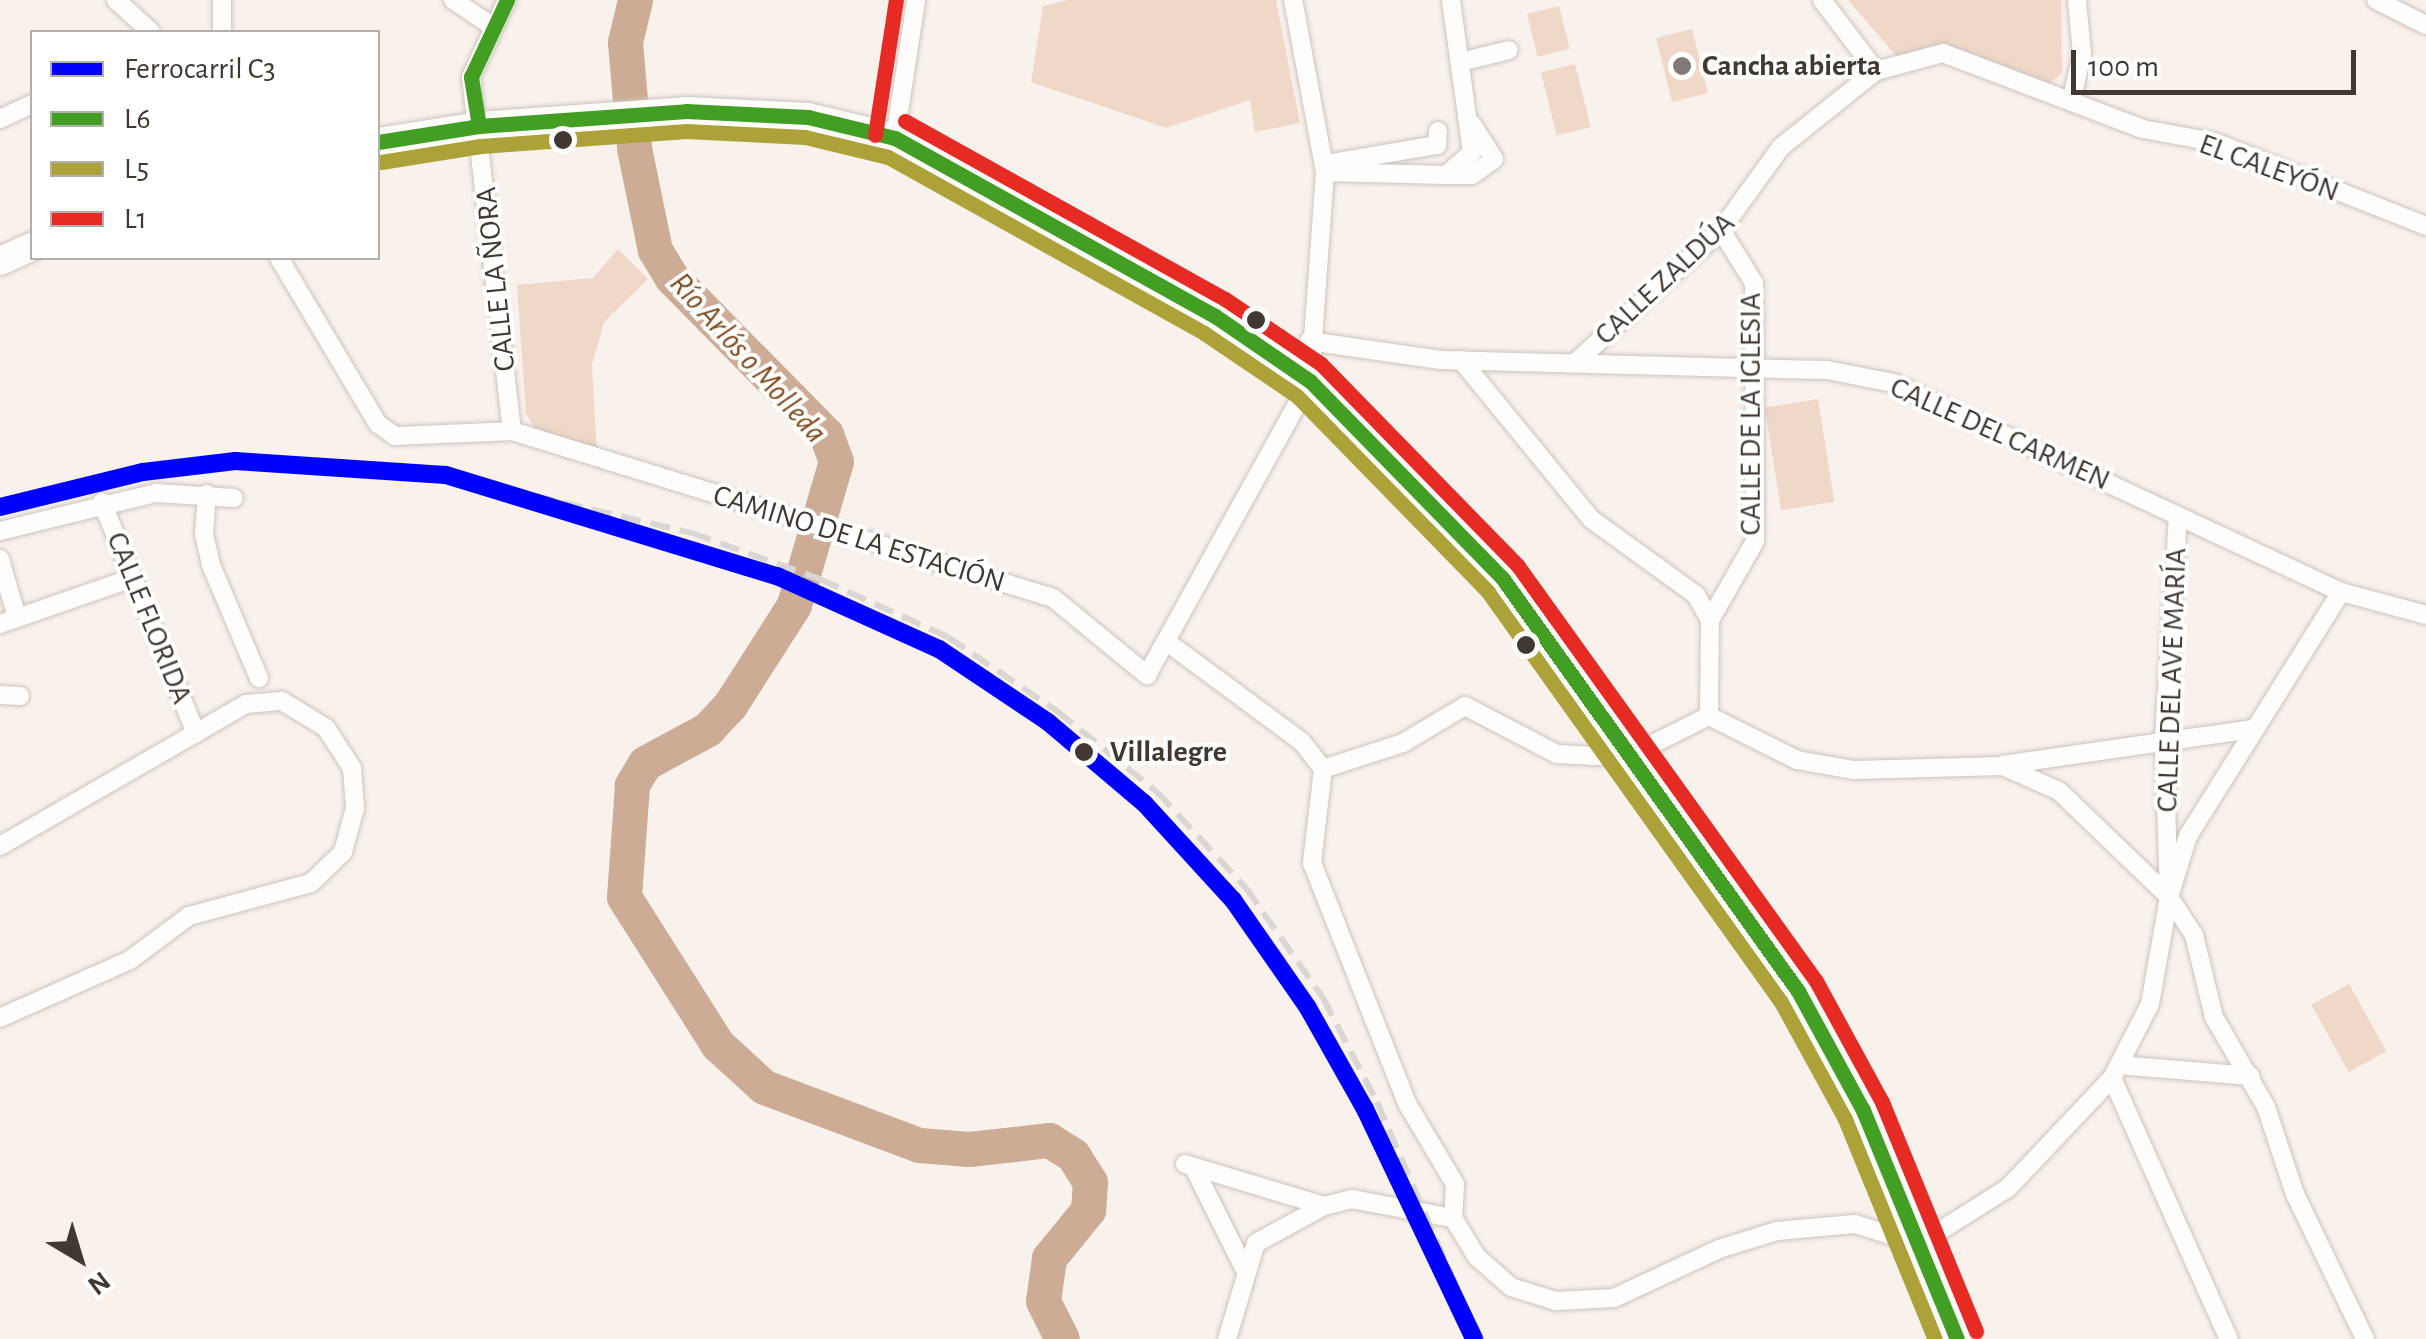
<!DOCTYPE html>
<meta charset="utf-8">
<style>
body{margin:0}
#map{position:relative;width:2426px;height:1339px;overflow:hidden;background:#f9f1ec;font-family:"Alegreya Sans",sans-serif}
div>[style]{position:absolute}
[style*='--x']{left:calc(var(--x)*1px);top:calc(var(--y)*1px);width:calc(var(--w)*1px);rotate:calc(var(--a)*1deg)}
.green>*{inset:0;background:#efd8c7;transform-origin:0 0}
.river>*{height:35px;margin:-17.5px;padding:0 17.5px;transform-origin:17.5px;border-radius:17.5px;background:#ccac95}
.roads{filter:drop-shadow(0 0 2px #cbc4bf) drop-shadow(0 0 2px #cbc4bf)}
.minor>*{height:18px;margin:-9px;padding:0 9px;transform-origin:9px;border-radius:9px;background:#fefdfc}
.primary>*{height:28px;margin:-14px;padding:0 14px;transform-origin:14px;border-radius:14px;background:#fefdfc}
.rail>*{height:6px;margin-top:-3px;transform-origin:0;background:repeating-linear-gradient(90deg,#d9d6d4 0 20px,transparent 0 30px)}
.bus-1>*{height:15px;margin:-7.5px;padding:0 7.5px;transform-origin:7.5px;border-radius:7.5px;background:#429f23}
.bus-2>*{height:15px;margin:-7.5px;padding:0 7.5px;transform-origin:7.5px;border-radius:7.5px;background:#ada23a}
.bus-3>*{height:15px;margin:-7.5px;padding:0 7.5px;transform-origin:7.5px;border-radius:7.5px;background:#e62b24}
.rail-1>*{height:18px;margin:-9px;padding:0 9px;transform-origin:9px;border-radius:9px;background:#00f}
.dots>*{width:28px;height:28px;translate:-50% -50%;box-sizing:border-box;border:5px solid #fff;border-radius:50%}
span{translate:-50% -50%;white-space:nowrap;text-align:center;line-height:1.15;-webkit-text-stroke:8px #fff;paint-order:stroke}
.poi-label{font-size:30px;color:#413832;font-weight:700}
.left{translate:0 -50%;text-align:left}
.street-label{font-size:30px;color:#413832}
.stop-label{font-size:30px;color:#413832;font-weight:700}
.water-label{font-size:32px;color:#7f4818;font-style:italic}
.legend{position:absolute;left:30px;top:30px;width:350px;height:230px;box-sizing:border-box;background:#fff;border:2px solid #b3afad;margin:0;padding:12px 18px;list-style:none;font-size:30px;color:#413832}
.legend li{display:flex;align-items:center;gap:20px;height:50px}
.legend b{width:50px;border:2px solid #b3afad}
.north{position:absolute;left:30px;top:1209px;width:100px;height:100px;-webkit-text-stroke:8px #fff;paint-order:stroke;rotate:142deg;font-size:28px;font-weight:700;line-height:40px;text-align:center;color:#413832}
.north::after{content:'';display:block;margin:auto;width:35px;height:45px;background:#413832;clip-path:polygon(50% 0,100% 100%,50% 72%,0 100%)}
.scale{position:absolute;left:2071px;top:50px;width:285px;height:45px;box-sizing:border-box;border:5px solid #413832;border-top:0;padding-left:12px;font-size:30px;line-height:35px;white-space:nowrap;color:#413832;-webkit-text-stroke:8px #fff;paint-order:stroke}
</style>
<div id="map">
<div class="green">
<i style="clip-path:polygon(1068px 0,1276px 0,1300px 123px,1255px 132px,1250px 100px,1166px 128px,1031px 82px,1043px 6px)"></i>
<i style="clip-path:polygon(1848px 0,2061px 0,2062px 73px,2048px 85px,1950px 46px,1899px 59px)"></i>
<i style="left:1559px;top:6px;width:44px;height:33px;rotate:76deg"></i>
<i style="left:1692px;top:29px;width:66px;height:37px;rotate:76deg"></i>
<i style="left:1575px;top:64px;width:65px;height:35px;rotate:76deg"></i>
<i style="clip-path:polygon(618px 249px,648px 279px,604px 322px,592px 365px,597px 455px,538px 433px,526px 414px,517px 285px,593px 278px)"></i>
<i style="left:1818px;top:399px;width:104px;height:54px;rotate:81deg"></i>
<i style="left:2349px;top:984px;width:77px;height:43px;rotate:61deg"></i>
</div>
<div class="river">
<i style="--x:635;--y:0;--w:43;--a:103.4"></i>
<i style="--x:625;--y:42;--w:106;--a:85.1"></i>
<i style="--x:634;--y:148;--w:104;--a:78.4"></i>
<i style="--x:655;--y:250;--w:31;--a:59"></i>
<i style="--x:671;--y:277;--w:221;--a:45.4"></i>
<i style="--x:826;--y:434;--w:29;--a:70"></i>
<i style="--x:836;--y:461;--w:150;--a:106.3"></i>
<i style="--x:794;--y:605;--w:119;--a:122.6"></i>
<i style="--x:730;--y:705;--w:33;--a:133"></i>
<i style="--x:708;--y:729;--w:72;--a:151.6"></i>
<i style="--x:645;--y:763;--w:26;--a:121"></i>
<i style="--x:632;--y:785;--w:112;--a:94.1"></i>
<i style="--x:624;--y:897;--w:175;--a:57.6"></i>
<i style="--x:718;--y:1045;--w:62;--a:42.4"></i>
<i style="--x:764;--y:1087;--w:165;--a:20.5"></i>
<i style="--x:919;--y:1145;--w:50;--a:4.6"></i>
<i style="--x:969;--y:1149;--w:81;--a:-6.4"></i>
<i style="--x:1049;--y:1140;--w:28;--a:32"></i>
<i style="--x:1073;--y:1155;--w:32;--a:58"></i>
<i style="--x:1090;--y:1182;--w:28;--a:94"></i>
<i style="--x:1088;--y:1210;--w:62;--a:129.1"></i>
<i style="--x:1049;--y:1258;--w:43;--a:97.9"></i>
<i style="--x:1043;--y:1301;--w:42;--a:63.4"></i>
</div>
<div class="roads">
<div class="minor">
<i style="--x:116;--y:0;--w:47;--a:42.4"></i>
<i style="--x:222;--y:0;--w:32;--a:90"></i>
<i style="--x:453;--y:0;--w:47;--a:33.7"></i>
<i style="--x:507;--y:0;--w:85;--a:115.1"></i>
<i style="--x:471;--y:77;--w:356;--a:83.4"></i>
<i style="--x:1822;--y:0;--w:89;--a:52.7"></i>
<i style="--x:2376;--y:0;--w:56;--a:26.6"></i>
<i style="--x:1464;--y:61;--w:46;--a:-13.7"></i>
<i style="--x:2072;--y:98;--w:45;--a:-77.2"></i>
<i style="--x:2082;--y:54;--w:54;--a:-95.3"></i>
<i style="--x:0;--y:119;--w:35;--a:-25"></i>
<i style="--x:895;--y:138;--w:140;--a:-81.3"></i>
<i style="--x:1325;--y:164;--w:114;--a:-9.6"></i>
<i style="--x:1437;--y:145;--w:14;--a:-86"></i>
<i style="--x:1325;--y:172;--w:121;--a:1.4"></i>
<i style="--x:1446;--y:175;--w:35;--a:-41"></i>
<i style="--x:1472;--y:152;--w:153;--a:-97.9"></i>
<i style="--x:1446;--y:175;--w:26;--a:0"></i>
<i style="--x:1472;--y:175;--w:27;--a:-36"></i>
<i style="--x:1494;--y:159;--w:41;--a:-122.2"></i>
<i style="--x:279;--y:258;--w:193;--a:59.2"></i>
<i style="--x:378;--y:424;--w:21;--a:35"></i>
<i style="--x:395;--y:436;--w:117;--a:-2.4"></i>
<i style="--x:512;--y:431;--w:566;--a:17.15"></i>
<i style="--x:1053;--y:598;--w:122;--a:39.3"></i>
<i style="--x:1147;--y:675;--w:336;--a:-61"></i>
<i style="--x:1310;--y:381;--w:210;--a:-85.9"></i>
<i style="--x:1325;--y:172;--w:175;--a:-100.5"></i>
<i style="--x:1309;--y:341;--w:133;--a:8.2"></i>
<i style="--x:1441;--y:360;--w:386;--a:1.5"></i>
<i style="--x:1827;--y:370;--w:67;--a:11.1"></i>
<i style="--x:1893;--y:383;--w:494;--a:25"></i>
<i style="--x:2341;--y:592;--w:88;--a:15.1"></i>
<i style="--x:1461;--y:360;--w:205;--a:50.7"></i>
<i style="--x:1591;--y:519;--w:130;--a:35.9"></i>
<i style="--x:1696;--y:595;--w:29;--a:61"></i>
<i style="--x:1577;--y:361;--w:195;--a:-42.3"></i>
<i style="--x:1721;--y:230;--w:102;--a:-54.1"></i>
<i style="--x:1781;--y:147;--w:122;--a:-38.7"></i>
<i style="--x:1876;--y:71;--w:69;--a:-15"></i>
<i style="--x:1943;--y:53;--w:214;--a:20.8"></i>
<i style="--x:2143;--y:129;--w:72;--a:10.4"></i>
<i style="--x:2214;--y:142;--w:228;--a:21.6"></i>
<i style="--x:207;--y:494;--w:40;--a:94.3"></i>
<i style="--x:204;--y:534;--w:32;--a:77"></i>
<i style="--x:211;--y:565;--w:123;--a:67"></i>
<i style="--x:102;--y:502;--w:250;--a:67.9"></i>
<i style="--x:2178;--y:516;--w:222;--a:93.6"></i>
<i style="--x:2164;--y:738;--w:159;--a:88.2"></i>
<i style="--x:2169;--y:897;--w:45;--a:56.7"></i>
<i style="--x:2194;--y:935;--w:84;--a:76.3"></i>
<i style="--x:2214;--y:1017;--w:104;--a:60"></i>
<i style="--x:2266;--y:1107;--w:92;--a:71.6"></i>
<i style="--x:2295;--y:1194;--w:161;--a:64.2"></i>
<i style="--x:0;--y:531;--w:161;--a:-13.7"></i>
<i style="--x:156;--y:493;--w:78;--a:3.7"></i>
<i style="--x:0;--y:559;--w:61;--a:73.9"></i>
<i style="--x:0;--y:624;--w:141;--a:-19.1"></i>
<i style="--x:1167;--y:642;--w:168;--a:36.5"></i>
<i style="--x:1302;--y:742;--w:34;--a:52"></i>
<i style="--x:1323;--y:769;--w:95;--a:96.7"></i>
<i style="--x:1312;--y:863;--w:260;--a:68.4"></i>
<i style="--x:1408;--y:1105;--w:92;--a:59.3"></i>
<i style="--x:1455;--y:1184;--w:34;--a:93"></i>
<i style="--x:0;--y:695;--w:20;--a:3"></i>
<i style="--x:1709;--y:716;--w:98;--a:26.6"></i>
<i style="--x:1797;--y:760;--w:58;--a:10"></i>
<i style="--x:1854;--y:770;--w:149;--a:-1.5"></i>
<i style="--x:2003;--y:766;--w:61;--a:24.1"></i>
<i style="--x:2059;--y:791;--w:153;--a:43.9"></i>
<i style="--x:1709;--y:716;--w:96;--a:-89.4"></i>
<i style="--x:1710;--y:620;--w:91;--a:-60.3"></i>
<i style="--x:1755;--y:541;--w:258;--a:-90.2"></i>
<i style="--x:1754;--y:283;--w:62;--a:-121.9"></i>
<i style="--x:2003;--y:765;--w:253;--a:-8.2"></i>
<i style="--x:1323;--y:769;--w:84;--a:-18"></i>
<i style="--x:1403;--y:743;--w:72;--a:-30.8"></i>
<i style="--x:1465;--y:706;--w:104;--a:27.6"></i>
<i style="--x:1557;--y:754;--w:34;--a:3"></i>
<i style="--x:1591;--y:756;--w:40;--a:-1.4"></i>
<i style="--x:1631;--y:755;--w:87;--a:-26.6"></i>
<i style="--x:0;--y:846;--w:284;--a:-30"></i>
<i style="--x:246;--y:704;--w:36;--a:-5"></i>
<i style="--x:282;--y:701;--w:52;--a:31.5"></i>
<i style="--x:326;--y:728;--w:48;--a:57"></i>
<i style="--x:352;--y:768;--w:40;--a:85.7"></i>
<i style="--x:355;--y:808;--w:46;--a:105.3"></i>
<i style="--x:343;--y:852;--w:45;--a:135.9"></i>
<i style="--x:311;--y:883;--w:126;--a:164.9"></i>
<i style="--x:189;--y:916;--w:74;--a:143.3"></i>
<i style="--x:130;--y:960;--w:142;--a:156"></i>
<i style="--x:2119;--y:1065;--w:132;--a:4.8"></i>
<i style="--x:2112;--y:1078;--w:286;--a:65.9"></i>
<i style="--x:1185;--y:1164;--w:145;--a:16.8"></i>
<i style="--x:1196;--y:1172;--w:107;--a:63.4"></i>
<i style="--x:1453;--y:1218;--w:46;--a:58.4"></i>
<i style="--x:1477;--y:1257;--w:45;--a:41.4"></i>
<i style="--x:1511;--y:1287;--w:47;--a:17.3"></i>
<i style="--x:1556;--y:1301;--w:58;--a:-3"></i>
<i style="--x:1614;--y:1298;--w:116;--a:-25"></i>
<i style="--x:1719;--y:1249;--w:61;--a:-17.2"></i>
<i style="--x:1777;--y:1231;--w:78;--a:-5.1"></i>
<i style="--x:1855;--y:1224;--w:67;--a:17.4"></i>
<i style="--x:1919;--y:1244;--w:105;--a:-32.2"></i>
<i style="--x:2008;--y:1188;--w:151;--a:-46.6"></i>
<i style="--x:2112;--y:1078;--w:83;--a:-62.8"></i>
<i style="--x:2150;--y:1004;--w:109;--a:-79.9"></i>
<i style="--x:2169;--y:897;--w:64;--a:-72.7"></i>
<i style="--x:2188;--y:836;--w:288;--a:-57.9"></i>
<i style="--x:1227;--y:1339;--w:100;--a:-73.2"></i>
<i style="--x:1256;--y:1243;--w:77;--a:-28.6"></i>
<i style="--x:1324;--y:1206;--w:29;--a:-14"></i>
<i style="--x:1352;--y:1199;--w:103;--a:10.7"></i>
</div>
<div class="primary">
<i style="--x:378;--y:142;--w:102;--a:-9"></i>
<i style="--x:479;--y:126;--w:208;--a:-4.1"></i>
<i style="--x:686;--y:111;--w:122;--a:2.8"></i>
<i style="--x:808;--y:117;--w:89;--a:13.6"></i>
<i style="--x:895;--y:138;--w:366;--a:29.1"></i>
<i style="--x:1215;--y:316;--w:115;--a:34.4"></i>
<i style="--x:1310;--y:381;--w:277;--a:45.7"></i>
<i style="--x:1503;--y:579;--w:507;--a:54.4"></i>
<i style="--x:1798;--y:991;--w:136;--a:61.4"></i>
<i style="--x:1863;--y:1110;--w:248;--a:67.7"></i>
<i style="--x:0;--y:261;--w:35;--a:-24"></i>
</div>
</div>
<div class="rail">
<i style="--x:446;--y:475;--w:253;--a:13.3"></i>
<i style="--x:692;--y:533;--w:136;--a:19.8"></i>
<i style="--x:820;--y:579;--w:141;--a:24.4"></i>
<i style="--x:948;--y:637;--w:132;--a:34.2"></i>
<i style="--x:1057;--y:711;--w:129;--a:39"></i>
<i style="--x:1157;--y:792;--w:131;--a:47.2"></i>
<i style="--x:1246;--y:888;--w:134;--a:55"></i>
<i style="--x:1323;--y:998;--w:117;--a:62.6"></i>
<i style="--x:1377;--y:1102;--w:258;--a:66.7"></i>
</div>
<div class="bus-1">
<i style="--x:479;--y:126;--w:50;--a:-99.3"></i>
<i style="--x:471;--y:77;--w:85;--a:-64.9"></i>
<i style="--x:378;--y:142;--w:102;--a:-9"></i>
<i style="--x:479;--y:126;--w:208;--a:-4.1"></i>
<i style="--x:686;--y:111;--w:122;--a:2.8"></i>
<i style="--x:808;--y:117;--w:89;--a:13.6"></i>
<i style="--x:895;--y:138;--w:366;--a:29.1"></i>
<i style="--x:1215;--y:316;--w:115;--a:34.4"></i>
<i style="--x:1310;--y:381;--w:277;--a:45.7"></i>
<i style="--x:1503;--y:579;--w:507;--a:54.4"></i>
<i style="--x:1798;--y:991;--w:136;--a:61.4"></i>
<i style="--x:1863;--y:1110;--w:248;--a:67.7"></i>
</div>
<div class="bus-2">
<i style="--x:381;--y:162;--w:101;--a:-9.1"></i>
<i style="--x:481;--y:146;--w:206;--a:-4.2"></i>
<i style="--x:686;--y:131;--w:119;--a:2.9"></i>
<i style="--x:805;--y:137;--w:85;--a:13.5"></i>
<i style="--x:888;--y:157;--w:362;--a:29.1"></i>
<i style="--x:1204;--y:333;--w:112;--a:34.1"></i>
<i style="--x:1297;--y:396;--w:274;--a:45.7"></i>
<i style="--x:1488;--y:592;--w:504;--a:54.45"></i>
<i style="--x:1781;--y:1002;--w:133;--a:61.3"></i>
<i style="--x:1845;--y:1119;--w:238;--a:67.8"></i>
</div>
<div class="bus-3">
<i style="--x:905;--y:121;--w:366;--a:29.1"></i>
<i style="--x:1225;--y:299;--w:116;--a:34.1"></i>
<i style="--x:1321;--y:364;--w:282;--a:45.7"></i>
<i style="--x:1518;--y:566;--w:511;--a:54.32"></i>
<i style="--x:1816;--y:981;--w:138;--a:61.4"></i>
<i style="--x:1882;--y:1102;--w:248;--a:67.7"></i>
<i style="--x:875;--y:135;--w:137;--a:-81.2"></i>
</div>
<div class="rail-1">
<i style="--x:0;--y:507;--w:147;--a:-13.8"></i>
<i style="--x:143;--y:472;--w:93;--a:-6.8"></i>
<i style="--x:235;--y:461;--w:211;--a:3.8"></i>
<i style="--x:446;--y:475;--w:346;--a:17"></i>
<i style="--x:777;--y:576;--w:178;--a:24.3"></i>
<i style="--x:939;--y:649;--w:131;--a:33.8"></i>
<i style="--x:1048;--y:722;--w:126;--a:40.2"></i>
<i style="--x:1144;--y:803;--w:132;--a:47.5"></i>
<i style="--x:1233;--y:900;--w:131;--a:55.2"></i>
<i style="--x:1308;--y:1008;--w:116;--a:60.6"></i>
<i style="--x:1365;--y:1109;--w:255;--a:64.6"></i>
</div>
<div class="dots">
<i style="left:1682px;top:66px;background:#817973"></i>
<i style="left:563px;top:140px;background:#413832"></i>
<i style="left:1256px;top:320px;background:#413832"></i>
<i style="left:1526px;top:645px;background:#413832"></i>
<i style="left:1084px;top:752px;background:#413832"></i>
</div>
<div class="poi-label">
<span class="left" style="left:1702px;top:66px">Cancha abierta</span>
</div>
<div class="street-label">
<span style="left:2269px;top:168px;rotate:20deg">EL CALEYÓN</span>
<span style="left:496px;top:279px;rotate:-96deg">CALLE LA ÑORA</span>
<span style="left:1665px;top:279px;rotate:-43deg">CALLE ZALDÚA</span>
<span style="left:1751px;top:414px;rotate:-90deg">CALLE DE LA IGLESIA</span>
<span style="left:2000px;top:434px;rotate:24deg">CALLE DEL CARMEN</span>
<span style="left:859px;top:539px;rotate:17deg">CAMINO DE LA ESTACIÓN</span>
<span style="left:149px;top:618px;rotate:68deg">CALLE FLORIDA</span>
<span style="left:2172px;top:680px;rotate:-88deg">CALLE DEL AVE MARÍA</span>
</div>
<div class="stop-label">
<span class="left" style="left:1110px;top:752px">Villalegre</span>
</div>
<div class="water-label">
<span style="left:748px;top:358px;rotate:48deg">Río Arlós o Molleda</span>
</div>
<ul class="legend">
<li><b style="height:12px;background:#00f"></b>Ferrocarril C3</li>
<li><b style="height:12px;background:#429f23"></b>L6</li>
<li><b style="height:12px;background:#ada23a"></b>L5</li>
<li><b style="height:12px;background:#e62b24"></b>L1</li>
</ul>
<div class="north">N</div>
<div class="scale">100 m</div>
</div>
